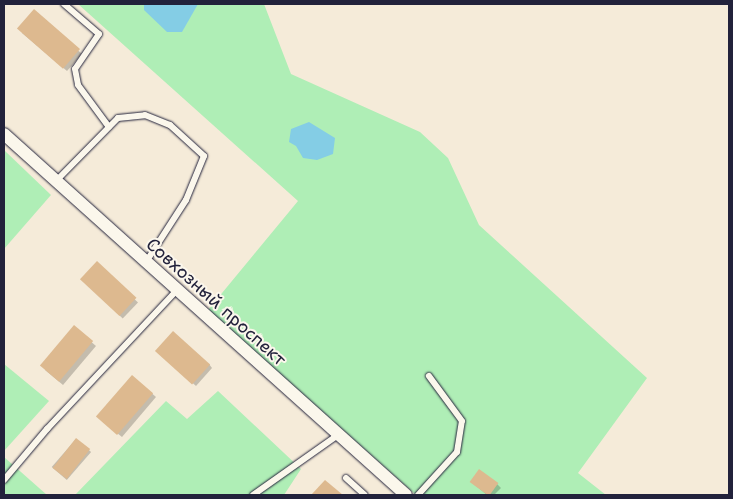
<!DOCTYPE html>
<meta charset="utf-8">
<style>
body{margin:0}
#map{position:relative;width:733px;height:499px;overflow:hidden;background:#f5ebd9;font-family:"Shantell Sans",sans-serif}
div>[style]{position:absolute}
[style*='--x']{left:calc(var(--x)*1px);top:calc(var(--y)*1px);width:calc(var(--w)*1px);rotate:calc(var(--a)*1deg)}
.green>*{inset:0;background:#afeeb6}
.water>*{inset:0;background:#84cde5}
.shadow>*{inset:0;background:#0003;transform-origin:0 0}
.building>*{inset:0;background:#ddb98f;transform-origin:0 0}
.roads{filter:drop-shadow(0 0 1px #22223b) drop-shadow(0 0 1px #22223b)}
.lane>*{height:6px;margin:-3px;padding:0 3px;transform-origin:3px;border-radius:3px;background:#fbf7ec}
.street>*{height:12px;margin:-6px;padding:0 6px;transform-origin:6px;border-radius:6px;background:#fbf7ec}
span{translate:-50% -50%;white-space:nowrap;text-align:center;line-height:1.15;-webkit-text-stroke:4px #fbf7ec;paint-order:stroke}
.street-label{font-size:18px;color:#22223b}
.frame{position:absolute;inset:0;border:5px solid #22223b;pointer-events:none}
</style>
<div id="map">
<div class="green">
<i style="clip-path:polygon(78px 4px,264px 4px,291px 74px,420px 132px,448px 158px,479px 225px,647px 378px,578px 473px,606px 495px,416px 495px,208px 310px,298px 201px)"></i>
<i style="clip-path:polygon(4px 150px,51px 195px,4px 249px)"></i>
<i style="clip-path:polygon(4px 364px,49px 401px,4px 451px)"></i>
<i style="clip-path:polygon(218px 391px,301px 469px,284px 495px,75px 495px,166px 401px,187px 419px)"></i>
<i style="clip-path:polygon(4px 457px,47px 495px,4px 495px)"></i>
</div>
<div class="water">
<i style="clip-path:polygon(144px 4px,198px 4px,182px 32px,167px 32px,144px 10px)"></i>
<i style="clip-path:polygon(309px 122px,335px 138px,333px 154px,317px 160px,303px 158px,296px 146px,289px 142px,291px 129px)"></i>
</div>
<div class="shadow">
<i style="clip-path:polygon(34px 11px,82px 54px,67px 71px,22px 33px)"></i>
<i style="left:97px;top:263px;width:57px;height:22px;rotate:44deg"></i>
<i style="clip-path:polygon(74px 327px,96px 346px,63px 385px,45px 370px)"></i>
<i style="clip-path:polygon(160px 354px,209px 364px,212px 368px,196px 386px)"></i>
<i style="clip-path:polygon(133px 377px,156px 397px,122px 437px,102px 421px)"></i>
<i style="left:76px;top:439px;width:20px;height:37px;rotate:41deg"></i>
<i style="clip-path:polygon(497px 484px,501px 488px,494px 495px,487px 495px,475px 485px)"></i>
</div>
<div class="building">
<i style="left:34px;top:9px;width:61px;height:26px;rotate:41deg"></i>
<i style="left:97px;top:261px;width:54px;height:25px;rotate:43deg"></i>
<i style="left:74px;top:325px;width:25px;height:53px;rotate:40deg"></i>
<i style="left:173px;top:331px;width:50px;height:27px;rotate:42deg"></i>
<i style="left:132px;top:375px;width:28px;height:55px;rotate:41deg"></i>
<i style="left:76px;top:438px;width:18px;height:38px;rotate:38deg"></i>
<i style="left:479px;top:469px;width:24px;height:16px;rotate:36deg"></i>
<i style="clip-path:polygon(325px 480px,343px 495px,311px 495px)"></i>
</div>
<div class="roads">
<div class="lane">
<i style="--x:64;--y:4;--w:46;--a:40.6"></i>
<i style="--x:99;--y:34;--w:42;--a:124.4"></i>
<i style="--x:75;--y:69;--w:16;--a:79"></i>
<i style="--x:78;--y:85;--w:52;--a:53.6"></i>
<i style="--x:56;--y:181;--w:88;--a:-45.5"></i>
<i style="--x:118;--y:118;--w:27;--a:-6"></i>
<i style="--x:145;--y:115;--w:27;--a:22"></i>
<i style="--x:170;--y:125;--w:46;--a:42.4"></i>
<i style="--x:204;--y:156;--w:48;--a:112.2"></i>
<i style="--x:186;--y:200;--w:74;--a:122.8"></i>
<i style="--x:346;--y:478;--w:25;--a:42"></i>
<i style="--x:4;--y:480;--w:67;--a:-49.9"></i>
<i style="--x:47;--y:429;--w:190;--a:-46.9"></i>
<i style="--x:253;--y:495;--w:104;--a:-35.2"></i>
<i style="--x:418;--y:495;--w:58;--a:-47.8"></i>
<i style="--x:457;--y:452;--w:31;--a:-81"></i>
<i style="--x:462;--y:421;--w:56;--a:-126.3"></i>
</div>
<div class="street">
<i style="--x:4;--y:134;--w:540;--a:41.92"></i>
</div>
</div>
<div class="street-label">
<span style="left:216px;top:302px;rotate:42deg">Совхозный проспект</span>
</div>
<div class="frame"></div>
</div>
